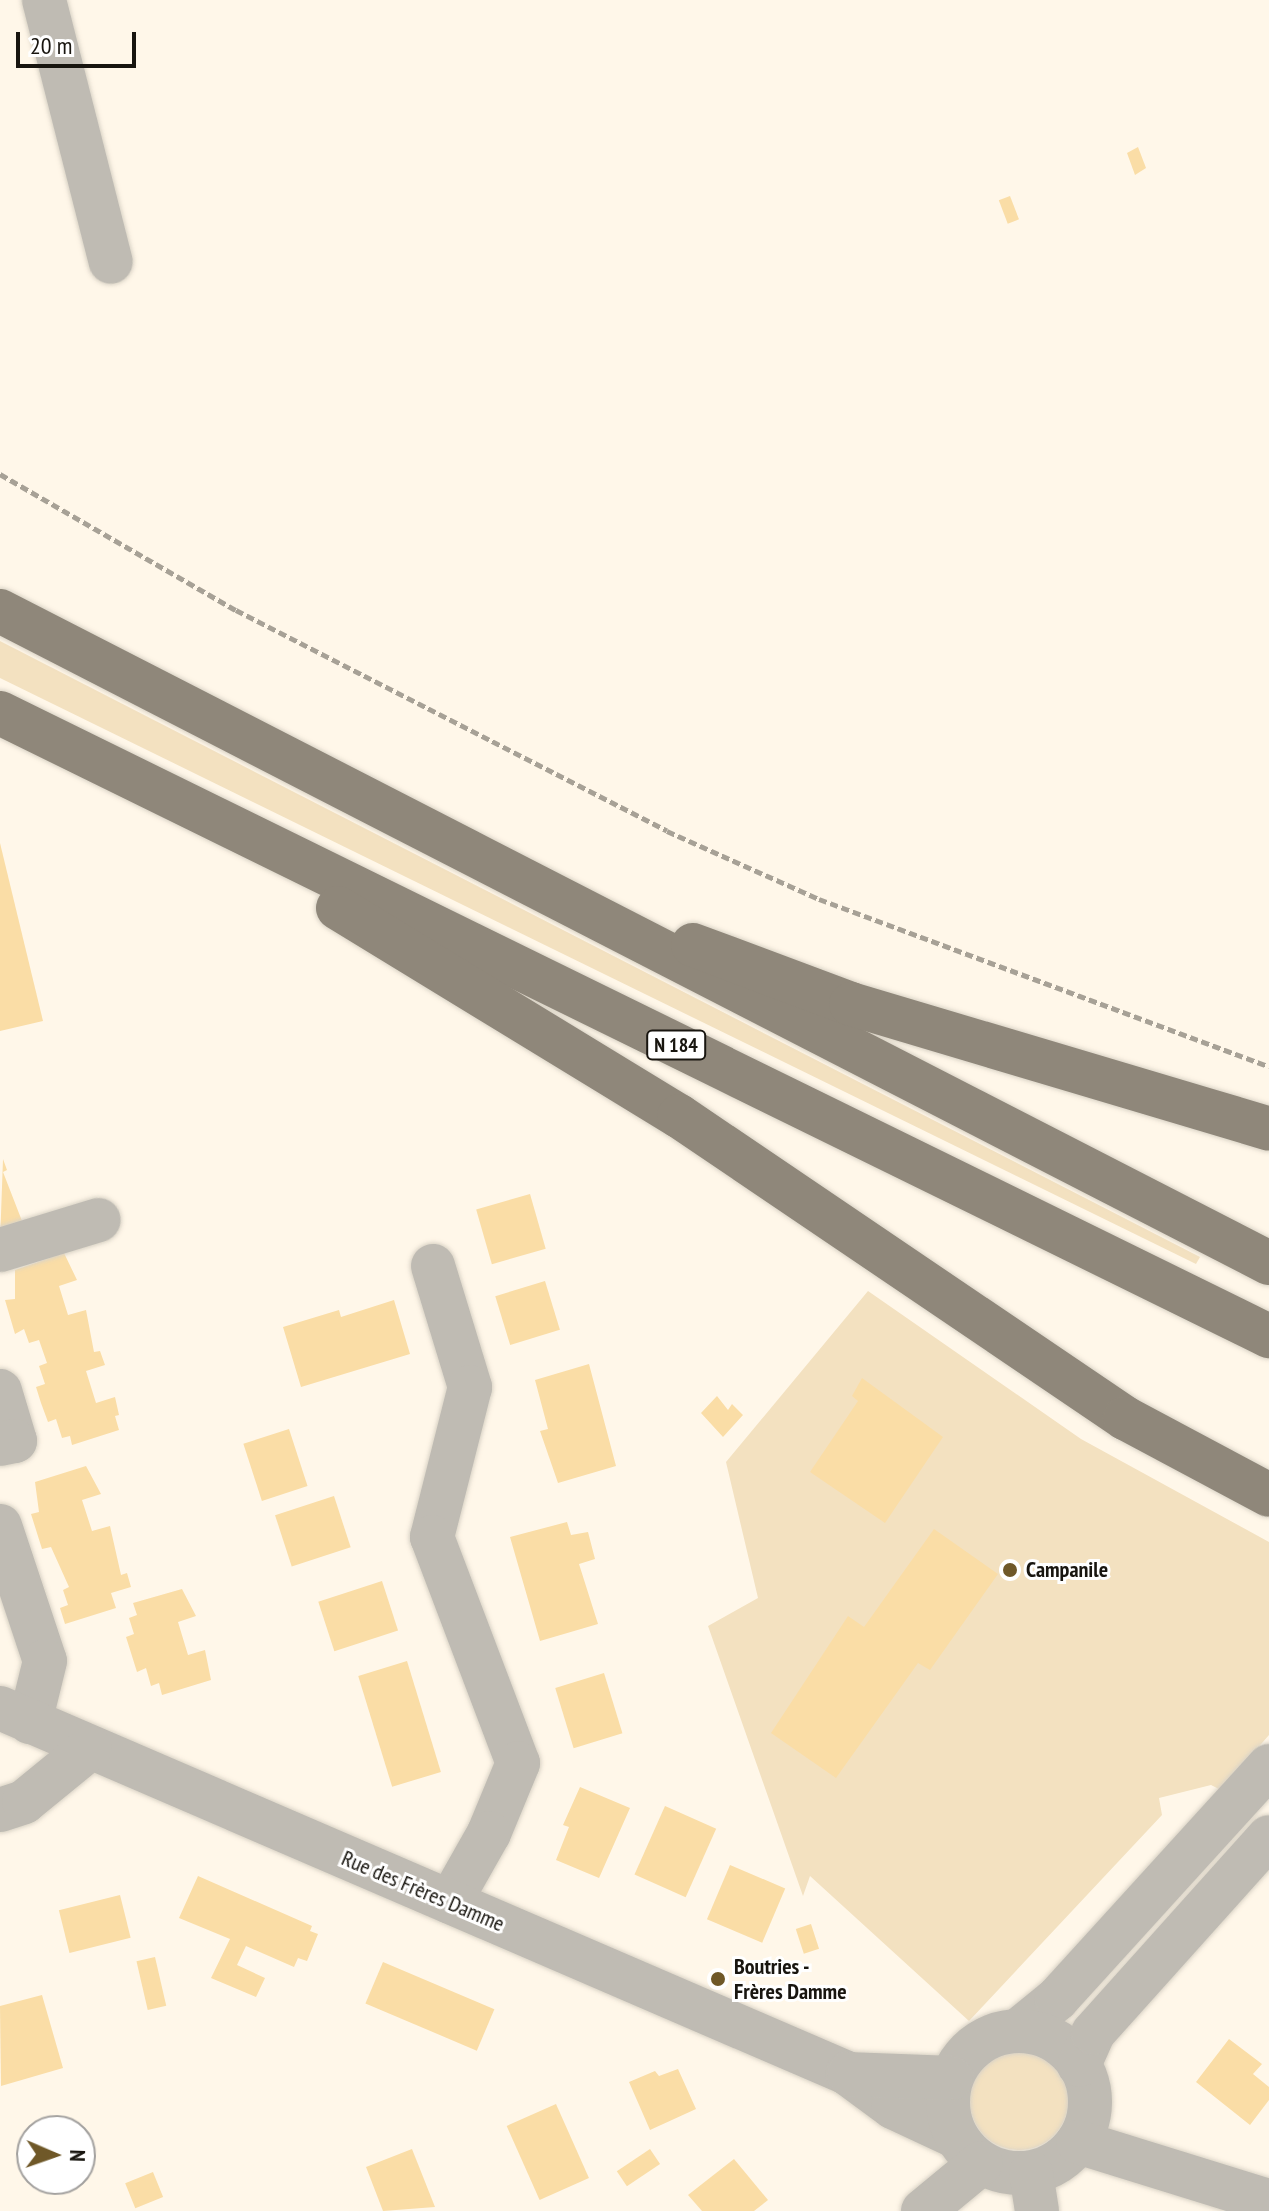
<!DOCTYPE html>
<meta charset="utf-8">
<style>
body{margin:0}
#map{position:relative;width:1269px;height:2211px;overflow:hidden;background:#fff7e9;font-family:"PT Sans Narrow",sans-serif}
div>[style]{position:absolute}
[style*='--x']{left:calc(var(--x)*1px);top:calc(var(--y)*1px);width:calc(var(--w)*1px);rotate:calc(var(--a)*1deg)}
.green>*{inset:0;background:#f3e1c0}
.round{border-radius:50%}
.building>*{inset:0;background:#fadda6;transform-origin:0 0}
.path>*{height:5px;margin-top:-2.5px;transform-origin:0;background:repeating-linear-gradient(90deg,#a7a196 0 8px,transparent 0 12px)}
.roads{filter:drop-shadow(0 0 2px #dad3c6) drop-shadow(0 0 2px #dad3c6)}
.minor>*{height:44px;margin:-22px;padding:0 22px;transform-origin:22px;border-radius:22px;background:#bfbbb3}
.minor>.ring{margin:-22px;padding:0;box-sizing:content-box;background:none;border:44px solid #bfbbb3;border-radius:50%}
.major>*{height:44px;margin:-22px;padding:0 22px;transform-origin:22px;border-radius:22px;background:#8f877a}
.dots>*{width:22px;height:22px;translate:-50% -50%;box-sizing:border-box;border:4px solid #fff;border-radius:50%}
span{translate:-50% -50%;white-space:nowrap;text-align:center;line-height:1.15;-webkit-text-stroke:6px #fff;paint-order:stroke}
.shield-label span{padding:2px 6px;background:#fff;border:2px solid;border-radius:6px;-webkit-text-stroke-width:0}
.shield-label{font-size:20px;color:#18150f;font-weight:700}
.poi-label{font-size:22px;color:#18150f;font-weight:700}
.left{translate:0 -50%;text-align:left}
.street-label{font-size:22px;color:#18150f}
.north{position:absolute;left:16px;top:2115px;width:80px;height:80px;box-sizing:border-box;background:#fff;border:2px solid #a3a19f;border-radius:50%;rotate:92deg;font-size:22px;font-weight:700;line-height:32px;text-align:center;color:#18150f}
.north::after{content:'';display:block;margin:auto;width:28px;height:36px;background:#6f5828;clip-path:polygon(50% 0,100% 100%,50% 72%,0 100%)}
.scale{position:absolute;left:16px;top:32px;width:120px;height:36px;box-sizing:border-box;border:4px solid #18150f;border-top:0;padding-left:10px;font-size:24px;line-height:28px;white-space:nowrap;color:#18150f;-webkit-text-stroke:6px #fff;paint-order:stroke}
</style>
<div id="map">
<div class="green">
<i style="clip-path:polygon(0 641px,1200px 1257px,1196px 1264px,0 678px)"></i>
<i style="clip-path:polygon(868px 1291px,1081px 1439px,1269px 1542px,1269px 1735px,1221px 1790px,1211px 1785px,1159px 1798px,1162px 1815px,969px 2021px,810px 1876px,803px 1896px,708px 1626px,758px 1598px,726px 1462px)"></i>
<i class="round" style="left:970px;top:2052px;width:98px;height:98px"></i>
</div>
<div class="building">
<i style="clip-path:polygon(1138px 147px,1146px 168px,1135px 175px,1127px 153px)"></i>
<i style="left:1010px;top:196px;width:25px;height:12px;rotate:69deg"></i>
<i style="clip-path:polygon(0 843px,43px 1021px,0 1031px)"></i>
<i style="clip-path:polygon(3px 1159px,7px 1170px,3px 1172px,22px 1221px,0 1242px)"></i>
<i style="left:530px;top:1194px;width:57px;height:56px;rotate:74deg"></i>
<i style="clip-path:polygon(64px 1253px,77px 1280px,59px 1286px,68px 1315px,86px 1310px,94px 1352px,100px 1351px,105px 1365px,86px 1371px,96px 1403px,115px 1397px,119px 1415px,115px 1416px,119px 1430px,72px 1445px,70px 1436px,62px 1438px,56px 1419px,48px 1422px,41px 1403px,36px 1387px,45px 1384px,39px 1366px,47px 1363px,39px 1340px,29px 1343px,24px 1329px,15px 1334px,5px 1300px,15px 1299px,15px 1270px)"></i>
<i style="left:545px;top:1281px;width:51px;height:52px;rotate:73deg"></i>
<i style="clip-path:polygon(394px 1300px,410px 1354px,301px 1387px,283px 1327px,339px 1310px,341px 1317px)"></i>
<i style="clip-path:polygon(589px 1364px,616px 1466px,558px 1483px,540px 1431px,548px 1429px,535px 1380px)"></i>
<i style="clip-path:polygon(862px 1378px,943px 1437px,885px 1523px,810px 1472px,858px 1401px,852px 1396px)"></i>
<i style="clip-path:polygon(717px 1396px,728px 1410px,732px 1404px,743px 1415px,723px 1437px,701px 1413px)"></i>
<i style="left:289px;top:1429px;width:60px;height:48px;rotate:72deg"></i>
<i style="clip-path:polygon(86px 1466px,101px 1494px,82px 1500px,92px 1531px,110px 1526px,121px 1575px,127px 1573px,131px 1587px,111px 1593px,116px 1608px,65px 1624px,60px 1608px,68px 1605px,63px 1590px,69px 1587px,51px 1547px,42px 1549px,31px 1514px,39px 1512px,35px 1482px)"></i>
<i style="left:334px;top:1496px;width:54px;height:62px;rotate:72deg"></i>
<i style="clip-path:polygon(567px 1522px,571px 1535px,588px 1532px,595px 1559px,579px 1564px,598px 1624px,540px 1641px,510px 1537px)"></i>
<i style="clip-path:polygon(934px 1529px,998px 1574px,930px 1670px,918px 1663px,836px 1778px,771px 1733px,848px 1616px,864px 1627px)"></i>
<i style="left:382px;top:1581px;width:52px;height:67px;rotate:72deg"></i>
<i style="clip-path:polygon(182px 1589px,196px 1616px,178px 1622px,188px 1655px,205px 1650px,211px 1680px,162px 1695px,159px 1683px,151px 1686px,146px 1668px,137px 1672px,126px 1637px,134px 1634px,129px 1618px,137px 1615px,133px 1603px)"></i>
<i style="left:407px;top:1661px;width:116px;height:51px;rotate:73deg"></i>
<i style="left:604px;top:1673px;width:63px;height:51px;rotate:73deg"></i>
<i style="clip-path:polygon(580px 1787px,630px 1808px,599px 1878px,556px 1860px,569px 1827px,563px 1825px)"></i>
<i style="left:665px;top:1806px;width:56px;height:75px;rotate:24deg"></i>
<i style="left:730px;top:1865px;width:60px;height:59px;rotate:23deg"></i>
<i style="clip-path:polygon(198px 1876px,312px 1926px,310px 1931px,318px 1934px,307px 1961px,298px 1958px,294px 1967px,246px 1946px,237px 1965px,265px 1978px,256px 1997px,211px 1978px,230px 1939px,179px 1918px)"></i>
<i style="left:120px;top:1895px;width:44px;height:63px;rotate:76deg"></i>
<i style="left:811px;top:1924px;width:26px;height:16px;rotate:72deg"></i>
<i style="left:155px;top:1957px;width:50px;height:19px;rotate:77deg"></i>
<i style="left:383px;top:1962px;width:121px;height:45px;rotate:23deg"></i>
<i style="clip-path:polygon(42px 1995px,63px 2068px,1px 2086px,0 2006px)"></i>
<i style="clip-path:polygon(1229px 2039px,1262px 2064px,1253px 2074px,1269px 2087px,1269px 2100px,1250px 2125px,1196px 2082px)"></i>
<i style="clip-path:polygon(678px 2069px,696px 2109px,650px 2130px,629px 2082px,655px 2071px,659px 2076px)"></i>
<i style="left:556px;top:2104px;width:81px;height:54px;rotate:66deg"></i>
<i style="clip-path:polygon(412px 2149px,435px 2207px,383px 2211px,366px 2167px)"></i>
<i style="left:650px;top:2149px;width:18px;height:40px;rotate:56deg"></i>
<i style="clip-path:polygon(734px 2159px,768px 2200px,754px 2211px,702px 2211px,688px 2195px)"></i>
<i style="left:153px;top:2172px;width:27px;height:30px;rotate:68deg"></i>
</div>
<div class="path">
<i style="--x:0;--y:474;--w:272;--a:30"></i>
<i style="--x:236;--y:610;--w:484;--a:27.1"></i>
<i style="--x:667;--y:831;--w:167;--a:24.1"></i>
<i style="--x:819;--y:899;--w:480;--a:20.4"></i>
</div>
<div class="roads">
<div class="minor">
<i style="--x:44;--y:0;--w:270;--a:75.7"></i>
<i style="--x:0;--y:1250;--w:103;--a:-16.9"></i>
<i style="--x:433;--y:1266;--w:127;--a:73"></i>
<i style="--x:470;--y:1387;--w:155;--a:104.2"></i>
<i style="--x:432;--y:1537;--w:242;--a:69.2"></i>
<i style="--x:518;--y:1763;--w:76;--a:112.5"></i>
<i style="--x:489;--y:1833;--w:79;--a:119.5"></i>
<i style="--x:0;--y:1391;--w:52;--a:73.3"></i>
<i style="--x:15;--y:1441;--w:15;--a:169"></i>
<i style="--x:0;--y:1526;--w:142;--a:71.6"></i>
<i style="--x:45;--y:1661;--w:63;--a:103.8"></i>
<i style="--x:0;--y:1708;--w:922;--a:23.31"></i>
<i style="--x:847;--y:2073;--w:57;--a:36.5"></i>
<i style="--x:893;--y:2107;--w:68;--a:25.1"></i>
<i style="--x:0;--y:1810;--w:25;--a:-18"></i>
<i style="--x:24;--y:1802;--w:85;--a:-39.3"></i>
<i style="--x:1019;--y:2030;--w:49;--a:-39.2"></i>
<i style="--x:1057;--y:1999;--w:315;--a:-47.7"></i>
<i class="ring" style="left:948px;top:2031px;width:98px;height:98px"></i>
<i style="--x:1079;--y:2065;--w:35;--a:-66"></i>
<i style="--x:1093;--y:2033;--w:263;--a:-48.1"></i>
<i style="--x:849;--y:2074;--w:102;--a:2.2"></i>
<i style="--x:1078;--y:2142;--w:200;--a:17.2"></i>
<i style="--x:1031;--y:2173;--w:38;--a:81"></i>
<i style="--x:923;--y:2211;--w:75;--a:-39.6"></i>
</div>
<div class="major">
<i style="--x:0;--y:611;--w:1427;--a:27.19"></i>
<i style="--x:0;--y:713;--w:1414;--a:26.15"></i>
<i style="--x:338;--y:908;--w:399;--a:31.4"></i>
<i style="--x:679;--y:1116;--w:539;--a:34.1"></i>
<i style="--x:1125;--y:1418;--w:163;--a:28.1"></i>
<i style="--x:693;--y:945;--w:169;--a:20.5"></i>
<i style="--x:851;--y:1004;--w:436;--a:16.6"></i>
</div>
</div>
<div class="dots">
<i style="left:1010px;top:1570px;background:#6f5828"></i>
<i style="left:718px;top:1979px;background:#6f5828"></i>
</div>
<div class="shield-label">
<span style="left:676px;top:1045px">N 184</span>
</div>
<div class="poi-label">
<span class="left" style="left:1026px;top:1570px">Campanile</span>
<span class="left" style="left:734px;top:1979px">Boutries -<br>Frères Damme</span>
</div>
<div class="street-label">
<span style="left:423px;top:1891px;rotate:23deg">Rue des Frères Damme</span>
</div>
<div class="north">N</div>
<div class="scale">20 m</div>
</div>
